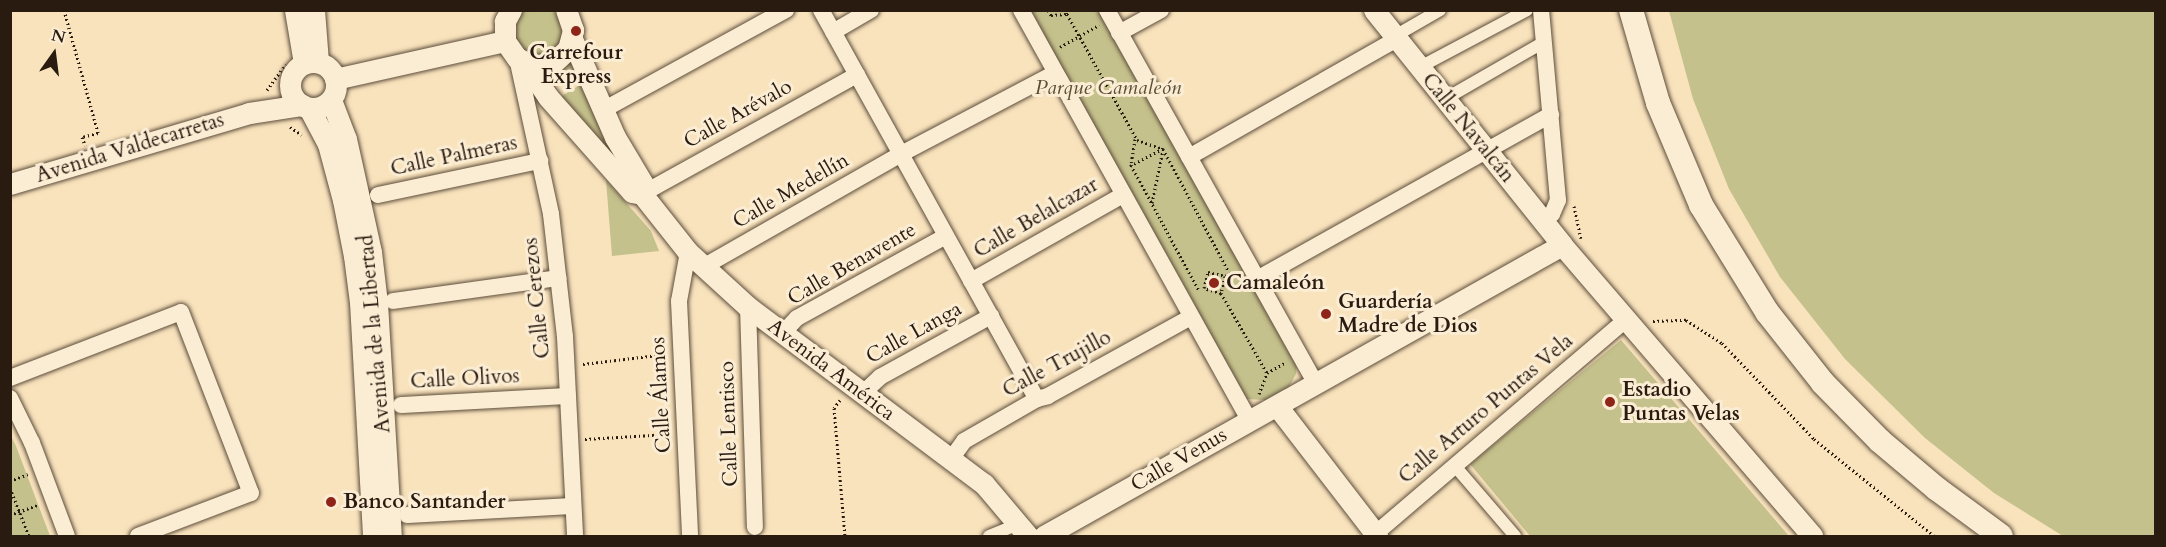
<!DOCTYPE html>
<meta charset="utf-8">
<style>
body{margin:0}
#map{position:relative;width:2166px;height:547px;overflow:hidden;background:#f9e3bd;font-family:Cardo,serif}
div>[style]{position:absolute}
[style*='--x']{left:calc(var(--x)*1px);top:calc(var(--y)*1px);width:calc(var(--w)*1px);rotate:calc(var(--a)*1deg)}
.green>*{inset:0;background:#c5c18c}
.path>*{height:3px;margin-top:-1.5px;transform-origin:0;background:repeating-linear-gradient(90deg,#291b10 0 1.5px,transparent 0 4.5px)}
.roads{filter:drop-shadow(0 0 2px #5d4d3b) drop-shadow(0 0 2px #5d4d3b)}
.pedestrian>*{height:12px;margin:-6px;padding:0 6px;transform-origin:6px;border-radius:6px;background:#fbedd4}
.minor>*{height:16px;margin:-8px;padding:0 8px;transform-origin:8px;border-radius:8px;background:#fbedd4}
.tertiary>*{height:21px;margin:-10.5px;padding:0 10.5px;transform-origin:10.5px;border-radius:10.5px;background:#fbedd4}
.tertiary>.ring{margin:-10.5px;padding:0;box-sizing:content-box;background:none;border:21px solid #fbedd4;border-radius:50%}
.secondary>*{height:24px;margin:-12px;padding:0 12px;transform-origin:12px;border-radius:12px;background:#fbedd4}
.dots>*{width:16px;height:16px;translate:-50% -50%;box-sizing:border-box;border:3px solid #fbedd4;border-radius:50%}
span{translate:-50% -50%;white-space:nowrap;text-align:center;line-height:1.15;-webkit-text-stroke:6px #fbedd4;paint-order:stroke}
.poi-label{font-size:21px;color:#291b10;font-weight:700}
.left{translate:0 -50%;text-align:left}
.park-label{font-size:21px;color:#584d35;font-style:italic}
.street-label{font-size:21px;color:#291b10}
.frame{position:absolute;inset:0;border:12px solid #291b10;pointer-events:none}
.north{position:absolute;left:24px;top:24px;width:60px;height:60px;-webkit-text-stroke:4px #fbedd4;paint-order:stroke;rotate:14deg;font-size:16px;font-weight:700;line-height:24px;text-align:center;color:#291b10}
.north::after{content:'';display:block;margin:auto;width:21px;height:27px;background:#291b10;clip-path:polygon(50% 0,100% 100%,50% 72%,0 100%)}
</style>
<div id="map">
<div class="green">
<i style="clip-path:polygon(522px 10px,553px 10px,559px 17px,563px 34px,556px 49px,541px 57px,525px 53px,514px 41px,516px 17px)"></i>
<i style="clip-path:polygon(1028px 11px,1103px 11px,1297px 362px,1296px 374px,1288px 389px,1266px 400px,1245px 399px)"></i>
<i style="clip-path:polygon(1669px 11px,2155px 11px,2155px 536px,2063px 536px,1994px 493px,1925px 438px,1845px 359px,1780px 277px,1729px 189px,1693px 99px)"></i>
<i style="clip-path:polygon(571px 60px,578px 73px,549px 90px,538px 74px,558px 71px)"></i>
<i style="clip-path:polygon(583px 83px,636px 183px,557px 99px)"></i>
<i style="clip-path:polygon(606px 180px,651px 231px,659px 251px,612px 256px)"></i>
<i style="clip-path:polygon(1621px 340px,1789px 536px,1530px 536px,1470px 464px)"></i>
<i style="clip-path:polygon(10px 434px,16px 446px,50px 536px,11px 536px)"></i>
</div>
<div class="path">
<i style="--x:64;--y:10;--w:128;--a:74.5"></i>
<i style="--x:98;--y:133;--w:16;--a:166"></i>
<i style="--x:82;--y:137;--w:9;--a:69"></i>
<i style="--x:1048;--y:10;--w:6;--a:59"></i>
<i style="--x:1051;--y:15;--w:16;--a:-4"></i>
<i style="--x:1067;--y:14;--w:4;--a:-63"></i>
<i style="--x:1067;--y:14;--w:144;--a:60.9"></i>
<i style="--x:1137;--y:140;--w:28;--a:19"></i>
<i style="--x:1163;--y:149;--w:142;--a:61.8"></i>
<i style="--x:1060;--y:47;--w:45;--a:-29.4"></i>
<i style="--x:267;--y:90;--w:32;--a:-54"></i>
<i style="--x:290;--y:127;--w:14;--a:34"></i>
<i style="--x:1135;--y:139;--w:26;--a:99"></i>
<i style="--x:1131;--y:165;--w:143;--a:61.6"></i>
<i style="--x:1130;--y:166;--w:38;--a:-28"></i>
<i style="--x:1152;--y:203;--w:54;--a:-78.3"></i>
<i style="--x:1574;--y:206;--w:33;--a:78"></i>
<i style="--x:1225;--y:276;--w:17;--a:103"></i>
<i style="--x:1221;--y:293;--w:18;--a:-164"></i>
<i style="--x:1204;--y:288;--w:16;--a:-76"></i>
<i style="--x:1208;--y:272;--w:17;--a:13"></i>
<i style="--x:1225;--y:276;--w:5;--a:-22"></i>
<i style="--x:1221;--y:293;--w:92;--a:60.1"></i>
<i style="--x:1653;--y:321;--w:33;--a:-2"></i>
<i style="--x:1686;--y:320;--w:43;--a:32.6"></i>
<i style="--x:1722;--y:343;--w:133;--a:46.2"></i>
<i style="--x:1814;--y:439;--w:154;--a:38.9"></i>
<i style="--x:583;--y:364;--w:84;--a:-6.9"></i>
<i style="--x:1259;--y:394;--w:22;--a:-69"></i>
<i style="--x:1267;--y:373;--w:22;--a:-30"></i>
<i style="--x:840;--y:400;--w:10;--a:127"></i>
<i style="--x:834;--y:408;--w:128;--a:85.1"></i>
<i style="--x:585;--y:439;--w:84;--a:-3.4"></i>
<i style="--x:10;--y:481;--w:19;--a:-21"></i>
<i style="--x:10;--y:488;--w:52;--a:68.4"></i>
<i style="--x:10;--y:515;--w:29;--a:-20"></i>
</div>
<div class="roads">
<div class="pedestrian">
<i style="--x:1395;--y:36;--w:52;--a:-30"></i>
<i style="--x:1420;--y:67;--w:121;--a:-28"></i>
<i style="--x:1445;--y:99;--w:114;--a:-29.9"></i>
<i style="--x:1454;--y:465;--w:94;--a:49.3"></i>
<i style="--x:989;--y:536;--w:32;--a:-22"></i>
</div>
<div class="minor">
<i style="--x:821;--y:10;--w:445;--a:61"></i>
<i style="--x:1021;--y:10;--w:469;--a:60.9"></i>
<i style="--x:1107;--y:10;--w:428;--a:60.8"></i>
<i style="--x:1541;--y:10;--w:191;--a:84.9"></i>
<i style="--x:1558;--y:200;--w:15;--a:113"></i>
<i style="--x:1552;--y:214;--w:11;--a:142"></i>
<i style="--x:833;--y:32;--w:44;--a:-30.1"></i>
<i style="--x:1119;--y:33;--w:48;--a:-28.7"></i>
<i style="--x:517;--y:58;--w:160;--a:77.7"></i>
<i style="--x:551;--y:214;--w:124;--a:83.5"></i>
<i style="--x:565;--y:337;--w:199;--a:87.1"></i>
<i style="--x:603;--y:110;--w:209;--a:-28.7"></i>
<i style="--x:1189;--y:157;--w:239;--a:-29.6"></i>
<i style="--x:642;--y:194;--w:246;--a:-29"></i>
<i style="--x:378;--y:195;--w:166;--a:-11.9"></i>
<i style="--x:688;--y:252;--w:50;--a:100.4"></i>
<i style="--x:679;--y:301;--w:235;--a:87.3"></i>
<i style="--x:703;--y:267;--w:228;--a:-29.7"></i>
<i style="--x:901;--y:154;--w:174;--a:-27.7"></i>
<i style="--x:1257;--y:279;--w:337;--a:-29.2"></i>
<i style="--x:971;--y:281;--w:175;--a:-29.5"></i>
<i style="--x:393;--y:301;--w:167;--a:-7.9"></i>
<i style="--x:748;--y:307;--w:220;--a:88.2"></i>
<i style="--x:782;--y:334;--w:22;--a:-47"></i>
<i style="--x:797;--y:318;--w:170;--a:-28.8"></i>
<i style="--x:10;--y:378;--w:183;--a:-21.1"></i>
<i style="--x:181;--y:312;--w:194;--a:68.9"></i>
<i style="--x:251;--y:493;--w:121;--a:159.2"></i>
<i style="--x:863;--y:393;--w:23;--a:-43"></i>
<i style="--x:880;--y:377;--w:127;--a:-28.8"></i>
<i style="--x:10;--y:398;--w:50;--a:63.9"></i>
<i style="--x:32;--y:443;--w:99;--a:69.4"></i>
<i style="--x:401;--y:405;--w:167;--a:-3.1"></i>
<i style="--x:951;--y:459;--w:22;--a:-54"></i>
<i style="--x:964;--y:441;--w:84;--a:-29.9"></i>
<i style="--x:1037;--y:399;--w:11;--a:-15"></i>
<i style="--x:1048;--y:396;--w:163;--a:-28.9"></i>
<i style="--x:407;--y:515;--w:166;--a:-3.1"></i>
<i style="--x:1375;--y:534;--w:331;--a:-40.5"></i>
</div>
<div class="tertiary">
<i style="--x:295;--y:10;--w:54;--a:80.4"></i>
<i style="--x:314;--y:10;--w:52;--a:85.6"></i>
<i style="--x:511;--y:10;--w:13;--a:119"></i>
<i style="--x:505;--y:21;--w:20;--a:90"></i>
<i style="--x:505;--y:41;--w:21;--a:55"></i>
<i style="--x:517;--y:58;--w:19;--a:25"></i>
<i style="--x:534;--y:66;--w:20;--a:-11"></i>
<i style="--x:554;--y:62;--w:19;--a:-43"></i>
<i style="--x:568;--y:49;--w:20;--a:-75"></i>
<i style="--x:573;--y:30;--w:21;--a:-109"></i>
<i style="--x:1374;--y:10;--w:301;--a:51.3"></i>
<i style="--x:1562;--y:245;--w:384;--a:49.3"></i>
<i style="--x:572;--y:39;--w:107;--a:66.3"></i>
<i style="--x:615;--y:137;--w:55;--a:59.2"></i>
<i style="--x:643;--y:184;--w:10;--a:96"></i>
<i style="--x:642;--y:194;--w:74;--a:51.6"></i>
<i style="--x:688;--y:252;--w:81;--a:42.5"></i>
<i style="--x:748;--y:307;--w:295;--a:36.9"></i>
<i style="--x:984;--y:484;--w:68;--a:49.8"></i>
<i class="ring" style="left:290px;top:62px;width:25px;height:25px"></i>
<i style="--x:525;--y:63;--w:41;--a:55.9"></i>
<i style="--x:548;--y:97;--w:127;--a:48.5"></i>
<i style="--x:632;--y:192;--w:10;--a:11"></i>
<i style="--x:335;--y:79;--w:174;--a:-12.6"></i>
<i style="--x:331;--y:100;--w:42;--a:69"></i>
<i style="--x:346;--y:139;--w:116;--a:77.5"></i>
<i style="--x:371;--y:252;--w:51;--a:83.3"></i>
<i style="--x:377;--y:303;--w:233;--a:86.6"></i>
<i style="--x:309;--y:108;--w:41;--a:62.2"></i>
<i style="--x:328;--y:144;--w:58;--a:75"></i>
<i style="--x:343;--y:200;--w:57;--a:78.9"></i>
<i style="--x:354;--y:256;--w:46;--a:82.6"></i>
<i style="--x:360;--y:302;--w:234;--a:86.8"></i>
<i style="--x:10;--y:184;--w:249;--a:-16.5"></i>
<i style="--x:249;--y:113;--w:54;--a:-8.6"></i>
<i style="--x:1277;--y:406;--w:164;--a:52.4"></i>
<i style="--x:1044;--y:536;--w:594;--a:-29.33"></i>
</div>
<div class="secondary">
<i style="--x:1631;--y:10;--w:97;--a:73.8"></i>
<i style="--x:1658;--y:103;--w:111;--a:67.1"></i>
<i style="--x:1701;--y:205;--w:126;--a:58.3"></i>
<i style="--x:1767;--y:312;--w:90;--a:51.7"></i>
<i style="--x:1823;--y:383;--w:81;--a:45.5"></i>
<i style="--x:1880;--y:441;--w:75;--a:40.1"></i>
<i style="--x:1937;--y:489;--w:79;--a:36.3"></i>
</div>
</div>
<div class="dots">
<i style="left:576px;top:31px;background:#8f2418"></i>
<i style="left:1214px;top:283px;background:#8f2418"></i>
<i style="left:1326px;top:314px;background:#8f2418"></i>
<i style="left:1610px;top:402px;background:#8f2418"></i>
<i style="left:331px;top:502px;background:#8f2418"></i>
</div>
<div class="poi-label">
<span style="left:576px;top:65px">Carrefour<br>Express</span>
<span class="left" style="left:1226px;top:283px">Camaleón</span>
<span class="left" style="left:1338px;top:314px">Guardería<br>Madre de Dios</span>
<span class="left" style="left:1622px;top:402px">Estadio<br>Puntas Velas</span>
<span class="left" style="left:343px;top:502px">Banco Santander</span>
</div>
<div class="park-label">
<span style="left:1108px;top:88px">Parque Camaleón</span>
</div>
<div class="street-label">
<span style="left:738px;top:114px;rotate:-29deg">Calle Arévalo</span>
<span style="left:1468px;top:128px;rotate:51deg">Calle Navalcán</span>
<span style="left:130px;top:148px;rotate:-17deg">Avenida Valdecarretas</span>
<span style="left:454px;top:156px;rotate:-12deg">Calle Palmeras</span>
<span style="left:791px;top:191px;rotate:-30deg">Calle Medellín</span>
<span style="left:1036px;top:218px;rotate:-30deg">Calle Belalcazar</span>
<span style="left:852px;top:264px;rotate:-30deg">Calle Benavente</span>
<span style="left:537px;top:298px;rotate:-96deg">Calle Cerezos</span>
<span style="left:914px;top:333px;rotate:-29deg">Calle Langa</span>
<span style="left:375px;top:334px;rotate:-95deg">Avenida de la Libertad</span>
<span style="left:1057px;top:364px;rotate:-28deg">Calle Trujillo</span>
<span style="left:831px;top:370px;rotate:37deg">Avenida América</span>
<span style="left:465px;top:379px;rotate:-3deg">Calle Olivos</span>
<span style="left:661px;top:395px;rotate:-93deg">Calle Álamos</span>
<span style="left:1486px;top:409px;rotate:-40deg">Calle Arturo Puntas Vela</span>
<span style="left:729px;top:424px;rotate:-92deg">Calle Lentisco</span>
<span style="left:1179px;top:460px;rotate:-30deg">Calle Venus</span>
</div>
<div class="frame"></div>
<div class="north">N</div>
</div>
